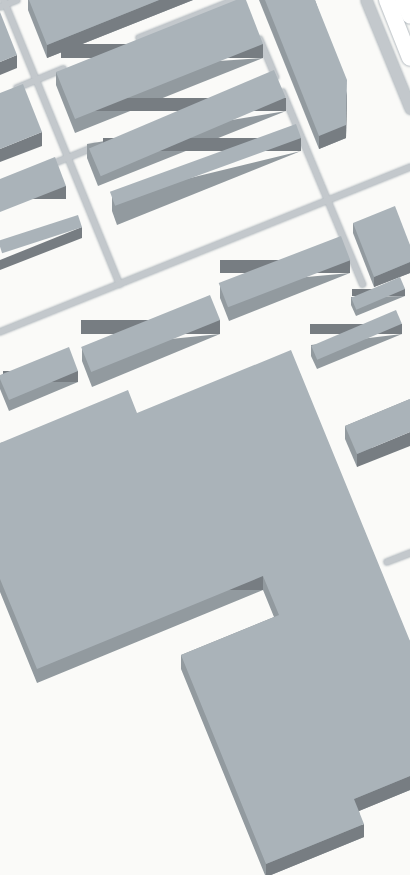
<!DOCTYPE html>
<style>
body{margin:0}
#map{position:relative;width:410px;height:875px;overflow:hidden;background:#fafaf8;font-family:Inter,sans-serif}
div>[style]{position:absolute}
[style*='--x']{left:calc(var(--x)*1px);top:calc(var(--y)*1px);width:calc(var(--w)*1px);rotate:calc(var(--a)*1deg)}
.roads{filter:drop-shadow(0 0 1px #b3babf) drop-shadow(0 0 1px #b3babf)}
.lane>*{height:5.5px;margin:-2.75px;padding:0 2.75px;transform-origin:2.75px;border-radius:2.75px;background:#c3c8cc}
.street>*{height:11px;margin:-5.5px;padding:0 5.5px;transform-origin:5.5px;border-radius:5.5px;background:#c3c8cc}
.secondary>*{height:16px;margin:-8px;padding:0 8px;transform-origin:8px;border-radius:8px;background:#fff}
.wall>*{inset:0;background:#929a9f}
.shaded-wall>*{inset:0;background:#777d82;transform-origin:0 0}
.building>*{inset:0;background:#aab3b9;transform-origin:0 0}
span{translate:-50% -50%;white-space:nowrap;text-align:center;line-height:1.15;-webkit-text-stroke:4px #fff;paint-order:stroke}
</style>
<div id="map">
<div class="roads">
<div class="lane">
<i style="--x:4;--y:0;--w:307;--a:67.8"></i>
<i style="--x:0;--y:7;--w:18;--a:-22"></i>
<i style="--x:139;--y:38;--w:103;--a:-21.6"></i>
<i style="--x:260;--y:39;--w:41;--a:67.2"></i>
<i style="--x:17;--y:88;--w:50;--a:-22.4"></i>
<i style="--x:283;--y:92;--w:208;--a:67.4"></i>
<i style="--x:50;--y:165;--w:48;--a:-22.2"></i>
<i style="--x:0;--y:332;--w:442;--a:-21.9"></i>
<i style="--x:387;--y:562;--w:25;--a:-21"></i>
</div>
<div class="street">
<i style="--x:366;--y:0;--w:117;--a:67.8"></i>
</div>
<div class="secondary">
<i style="--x:387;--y:0;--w:62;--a:68.4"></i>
<i style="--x:403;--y:0;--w:17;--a:66"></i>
</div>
</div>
<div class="wall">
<i style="clip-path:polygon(28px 0,193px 0,47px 58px,28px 10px)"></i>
<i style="clip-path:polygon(259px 0,315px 0,347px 94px,346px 138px,319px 149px)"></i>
<i style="clip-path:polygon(263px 58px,75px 133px,56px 85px,56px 72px)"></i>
<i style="clip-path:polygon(286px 111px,98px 186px,87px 158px,87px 144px)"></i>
<i style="clip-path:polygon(301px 151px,117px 225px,112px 211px,112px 197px)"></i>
<i style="clip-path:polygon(353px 223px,410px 245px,410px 273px,374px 287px,353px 233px)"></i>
<i style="clip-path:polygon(350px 273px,229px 321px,220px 298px,220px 285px)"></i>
<i style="clip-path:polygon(405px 296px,356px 316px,351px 305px,351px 297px)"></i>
<i style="clip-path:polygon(220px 334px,92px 387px,82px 361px,82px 348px)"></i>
<i style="clip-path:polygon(402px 334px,317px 369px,311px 356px,311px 345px)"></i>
<i style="clip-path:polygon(0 375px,78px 382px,9px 411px,0 389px)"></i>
<i style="clip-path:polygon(410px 399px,357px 467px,345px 439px,345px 426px)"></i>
<i style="clip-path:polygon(137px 413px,410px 641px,410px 790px,359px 811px,364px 837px,271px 875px,265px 875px,181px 669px,181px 655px,274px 617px,263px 590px,37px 683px,0 592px,0 443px)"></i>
</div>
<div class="shaded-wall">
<i style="clip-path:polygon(159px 0,193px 0,47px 58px,47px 45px)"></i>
<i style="left:263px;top:44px;width:14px;height:202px;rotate:90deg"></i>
<i style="clip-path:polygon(17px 55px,17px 68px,0 75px,0 62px)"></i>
<i style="clip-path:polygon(347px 94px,346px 138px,319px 149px,319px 136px)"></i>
<i style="left:286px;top:98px;width:13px;height:202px;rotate:90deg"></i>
<i style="clip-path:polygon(42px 132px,42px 146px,0 162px,0 149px)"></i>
<i style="left:301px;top:138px;width:13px;height:198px;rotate:90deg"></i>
<i style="left:66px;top:186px;width:13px;height:71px;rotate:90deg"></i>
<i style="clip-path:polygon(82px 227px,82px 238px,0 270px,0 260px)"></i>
<i style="left:350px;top:260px;width:13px;height:130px;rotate:90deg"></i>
<i style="clip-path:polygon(410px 262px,410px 273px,374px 287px,374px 277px)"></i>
<i style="left:405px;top:289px;width:7px;height:53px;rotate:90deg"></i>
<i style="left:220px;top:320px;width:14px;height:139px;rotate:90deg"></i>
<i style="left:402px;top:324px;width:10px;height:92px;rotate:90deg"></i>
<i style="left:78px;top:371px;width:11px;height:75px;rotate:90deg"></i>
<i style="clip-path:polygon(410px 432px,410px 446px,357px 467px,357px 454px)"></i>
<i style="left:263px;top:576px;width:14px;height:244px;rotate:90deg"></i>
<i style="clip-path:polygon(410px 776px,410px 790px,354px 813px,354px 799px)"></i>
<i style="clip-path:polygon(364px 824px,364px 837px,271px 875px,266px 875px,266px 864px)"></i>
</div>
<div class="building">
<i style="clip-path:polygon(29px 0,159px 0,47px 45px)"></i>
<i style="clip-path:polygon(236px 0,246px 0,263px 44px,75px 119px,56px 72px)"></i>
<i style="clip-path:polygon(265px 0,315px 0,347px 80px,346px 125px,319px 136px)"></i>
<i style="clip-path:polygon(0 12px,17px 55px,0 62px)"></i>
<i style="left:274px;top:70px;width:30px;height:201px;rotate:67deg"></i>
<i style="clip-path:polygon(23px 84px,42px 132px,0 149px,0 93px)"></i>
<i style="left:296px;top:124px;width:15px;height:198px;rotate:70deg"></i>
<i style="clip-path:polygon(55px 157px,66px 186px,0 212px,0 179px)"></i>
<i style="clip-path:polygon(395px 206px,410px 245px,410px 262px,374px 277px,353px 223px)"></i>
<i style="left:78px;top:215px;width:13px;height:84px;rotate:72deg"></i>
<i style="left:341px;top:236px;width:26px;height:131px;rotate:69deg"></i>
<i style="left:400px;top:277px;width:13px;height:53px;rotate:67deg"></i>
<i style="left:210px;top:295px;width:27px;height:139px;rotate:68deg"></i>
<i style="left:396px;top:310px;width:15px;height:92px;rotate:67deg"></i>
<i style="clip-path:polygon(69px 347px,78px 371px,9px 400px,0 379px,0 375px)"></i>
<i style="clip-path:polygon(291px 350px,410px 641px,410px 776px,354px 799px,364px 824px,266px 864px,181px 655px,279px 615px,263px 576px,37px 669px,0 579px,0 443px,128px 390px,137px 413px)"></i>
<i style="clip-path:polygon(410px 399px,410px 432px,357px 454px,345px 426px)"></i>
</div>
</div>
